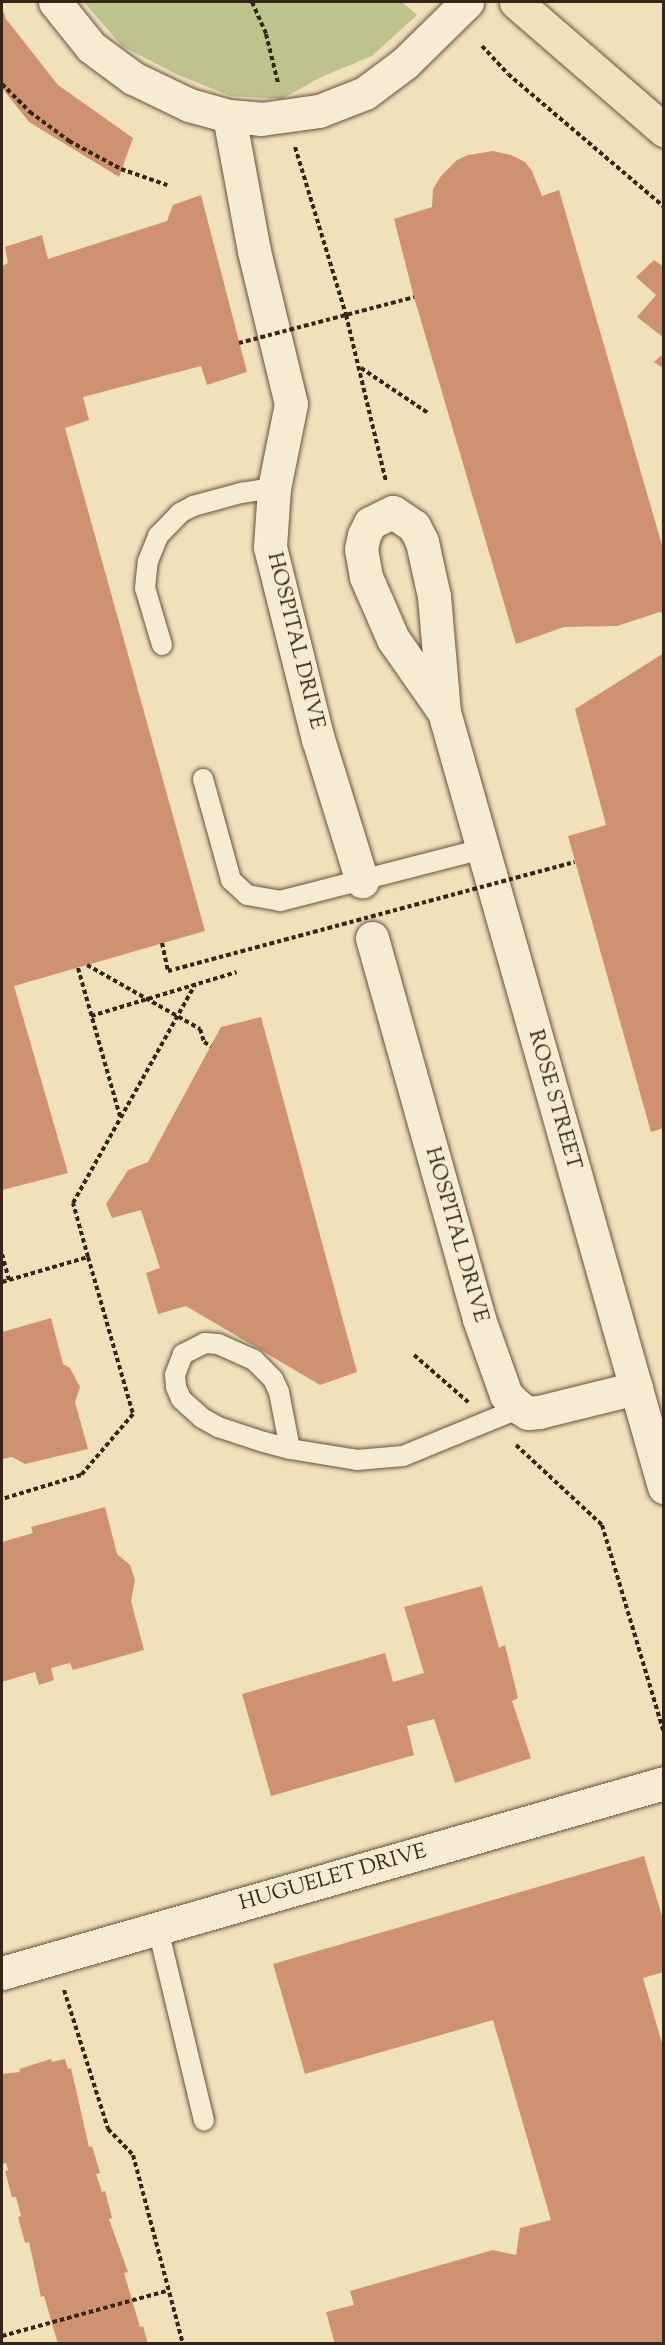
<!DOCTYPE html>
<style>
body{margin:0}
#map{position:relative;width:665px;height:2345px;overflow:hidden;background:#f1e1bb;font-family:"Sorts Mill Goudy",serif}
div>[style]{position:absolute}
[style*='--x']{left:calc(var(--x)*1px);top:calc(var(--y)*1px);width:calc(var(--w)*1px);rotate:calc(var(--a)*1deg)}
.green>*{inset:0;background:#bec28d}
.building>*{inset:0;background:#cf9271}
.path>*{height:4px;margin-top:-2px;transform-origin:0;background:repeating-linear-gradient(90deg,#362416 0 4.5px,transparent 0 7.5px)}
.roads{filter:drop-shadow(0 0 2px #65533f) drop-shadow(0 0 2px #65533f)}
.lane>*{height:20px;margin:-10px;padding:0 10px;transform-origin:10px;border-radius:10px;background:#f6ecd3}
.street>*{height:33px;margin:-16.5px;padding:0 16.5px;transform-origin:16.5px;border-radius:16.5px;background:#f6ecd3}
.primary>*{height:33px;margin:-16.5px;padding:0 16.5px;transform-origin:16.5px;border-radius:16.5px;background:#f1e1bb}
.path-bridge>*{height:4px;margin-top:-2px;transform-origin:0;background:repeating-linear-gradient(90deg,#362416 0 4.5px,transparent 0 7.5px)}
span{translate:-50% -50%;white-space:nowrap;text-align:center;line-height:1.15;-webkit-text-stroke:5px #f6ecd3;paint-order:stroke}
.street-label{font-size:21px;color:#362416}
.frame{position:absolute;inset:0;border:3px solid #362416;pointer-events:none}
</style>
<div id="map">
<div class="green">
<i style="clip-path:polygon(84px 2px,402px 2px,417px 15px,372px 56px,321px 77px,282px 99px,231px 96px,178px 75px,122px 46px)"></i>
</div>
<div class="building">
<i style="clip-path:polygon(2px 8px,6px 19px,58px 85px,133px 138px,119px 177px,29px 122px,2px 88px)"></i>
<i style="clip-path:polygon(493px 151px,511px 155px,525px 162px,532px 171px,542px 196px,559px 190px,664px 552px,664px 616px,660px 612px,617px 626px,564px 627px,516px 644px,414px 297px,394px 219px,432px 207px,433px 189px,441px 176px,457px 160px,468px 155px)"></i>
<i style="clip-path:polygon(201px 195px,247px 372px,207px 385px,201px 366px,83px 397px,89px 420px,65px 428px,205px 931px,14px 986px,68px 1173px,2px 1190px,2px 266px,8px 263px,5px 247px,42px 235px,48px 259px,167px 221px,173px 205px)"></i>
<i style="clip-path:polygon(654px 260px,664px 267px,664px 338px,637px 317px,656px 295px,636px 277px)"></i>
<i style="clip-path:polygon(664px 353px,664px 369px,654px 362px)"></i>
<i style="clip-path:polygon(664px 653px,664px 1128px,651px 1132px,568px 836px,606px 825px,575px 709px)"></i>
<i style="clip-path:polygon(261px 1017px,357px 1372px,320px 1385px,186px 1306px,158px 1314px,146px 1273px,160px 1268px,141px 1210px,112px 1218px,106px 1204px,128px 1170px,148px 1162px,221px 1027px)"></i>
<i style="clip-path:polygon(51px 1318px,63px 1364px,70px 1368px,80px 1387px,75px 1402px,88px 1449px,25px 1464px,12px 1457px,2px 1459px,2px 1332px)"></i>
<i style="clip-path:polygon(105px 1507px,117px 1554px,130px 1565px,135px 1580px,131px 1601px,144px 1650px,73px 1670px,70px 1663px,51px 1668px,54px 1680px,39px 1685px,35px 1672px,2px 1682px,2px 1542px,33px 1533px,31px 1527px)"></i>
<i style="clip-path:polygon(482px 1586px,499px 1648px,505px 1645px,518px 1698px,512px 1701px,531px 1758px,455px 1783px,434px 1719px,407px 1726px,414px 1755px,271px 1796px,242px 1694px,385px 1653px,393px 1682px,424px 1673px,404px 1607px)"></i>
<i style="clip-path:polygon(644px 1856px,664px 1923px,664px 1972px,643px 1978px,664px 2050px,664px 2344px,335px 2344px,326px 2312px,354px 2305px,350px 2291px,493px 2250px,516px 2255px,520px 2228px,551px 2220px,493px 2020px,305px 2074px,273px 1964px)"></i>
<i style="clip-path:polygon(51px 2059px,52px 2062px,65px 2059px,68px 2069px,71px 2068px,89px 2147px,92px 2146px,100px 2173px,96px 2174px,102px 2192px,105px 2191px,112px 2218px,109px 2219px,128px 2272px,124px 2273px,140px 2327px,143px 2326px,148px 2344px,58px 2344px,44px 2296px,41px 2297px,29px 2242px,25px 2243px,18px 2217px,21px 2216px,16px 2197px,12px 2197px,5px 2171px,8px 2170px,6px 2163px,2px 2164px,2px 2074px,20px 2072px,19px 2069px)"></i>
</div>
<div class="path">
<i style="--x:252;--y:2;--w:35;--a:66"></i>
<i style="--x:266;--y:34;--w:50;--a:76.2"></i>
<i style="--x:482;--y:46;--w:38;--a:47"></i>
<i style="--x:508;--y:74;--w:205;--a:40.4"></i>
<i style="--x:2;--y:84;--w:40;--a:45"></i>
<i style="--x:30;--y:112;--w:49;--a:36.6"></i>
<i style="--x:69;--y:141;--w:59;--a:28.3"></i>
<i style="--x:121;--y:169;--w:49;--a:19.2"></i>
<i style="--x:295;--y:147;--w:176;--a:73.1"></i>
<i style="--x:346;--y:315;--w:171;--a:76.5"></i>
<i style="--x:361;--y:368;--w:81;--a:33.9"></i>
<i style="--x:87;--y:965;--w:130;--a:29.5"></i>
<i style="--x:200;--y:1029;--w:14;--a:73"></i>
<i style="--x:204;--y:1042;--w:8;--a:30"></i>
<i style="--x:78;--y:968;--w:154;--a:74.2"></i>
<i style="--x:91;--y:1016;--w:152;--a:-16.8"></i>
<i style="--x:2;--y:1254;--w:27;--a:75"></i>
<i style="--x:88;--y:1257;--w:56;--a:-105.5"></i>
<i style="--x:73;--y:1203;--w:250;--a:-60.8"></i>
<i style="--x:2;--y:1282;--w:90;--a:-16.2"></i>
<i style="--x:88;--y:1257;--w:163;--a:74"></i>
<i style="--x:133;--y:1414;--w:80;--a:130.4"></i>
<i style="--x:81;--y:1475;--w:83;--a:163.1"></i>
<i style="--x:414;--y:1355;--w:72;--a:41"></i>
<i style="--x:516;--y:1445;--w:117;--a:42.9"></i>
<i style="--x:602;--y:1525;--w:214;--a:73.4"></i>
<i style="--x:64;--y:1990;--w:146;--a:72.4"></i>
<i style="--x:108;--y:2129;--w:36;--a:46"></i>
<i style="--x:133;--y:2155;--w:196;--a:75.2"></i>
<i style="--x:2;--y:2336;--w:171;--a:-15.3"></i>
</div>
<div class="roads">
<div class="lane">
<i style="--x:162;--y:645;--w:59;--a:-106.6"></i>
<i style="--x:145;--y:588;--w:27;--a:-84"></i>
<i style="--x:148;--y:561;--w:27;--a:-68"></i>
<i style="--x:158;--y:536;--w:32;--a:-46"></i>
<i style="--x:180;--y:513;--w:15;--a:-28"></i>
<i style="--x:193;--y:506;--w:50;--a:-15.2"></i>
<i style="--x:241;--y:493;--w:33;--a:-9"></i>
<i style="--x:203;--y:779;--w:105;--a:74.5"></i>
<i style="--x:231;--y:880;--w:22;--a:43"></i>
<i style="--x:247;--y:895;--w:34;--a:10"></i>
<i style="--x:280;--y:901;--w:209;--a:-14.4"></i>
<i style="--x:290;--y:1449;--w:58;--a:-100.9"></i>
<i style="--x:279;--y:1392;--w:14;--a:-115"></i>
<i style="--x:273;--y:1379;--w:27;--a:-135"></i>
<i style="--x:254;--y:1360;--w:39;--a:-156"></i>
<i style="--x:218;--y:1344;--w:13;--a:-176"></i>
<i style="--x:205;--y:1343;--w:25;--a:153"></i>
<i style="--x:183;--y:1354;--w:22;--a:111"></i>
<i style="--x:175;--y:1375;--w:12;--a:85"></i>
<i style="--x:176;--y:1387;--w:13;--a:67"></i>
<i style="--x:181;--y:1399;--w:28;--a:42"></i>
<i style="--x:202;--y:1418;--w:18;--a:29"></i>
<i style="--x:218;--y:1427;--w:48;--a:18.1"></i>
<i style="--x:264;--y:1442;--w:27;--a:15"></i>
<i style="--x:290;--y:1449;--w:68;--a:9.3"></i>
<i style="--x:357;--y:1460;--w:46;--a:-5"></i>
<i style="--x:403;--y:1456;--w:126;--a:-22.3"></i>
<i style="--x:158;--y:1929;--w:197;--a:76.5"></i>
</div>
<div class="street">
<i style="--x:55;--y:2;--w:58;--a:51.3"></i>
<i style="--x:91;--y:47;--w:52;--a:36.4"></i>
<i style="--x:133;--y:78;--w:62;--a:25.7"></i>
<i style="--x:189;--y:105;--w:41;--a:15.4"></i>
<i style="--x:229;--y:116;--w:32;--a:5"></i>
<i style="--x:261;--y:119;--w:59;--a:-7.9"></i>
<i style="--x:319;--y:111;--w:49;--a:-21.4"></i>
<i style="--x:365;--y:93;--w:50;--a:-36.9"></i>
<i style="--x:405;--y:63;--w:87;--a:-44.5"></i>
<i style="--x:229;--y:116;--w:137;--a:79.5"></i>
<i style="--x:254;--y:251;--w:157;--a:76.4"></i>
<i style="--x:291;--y:404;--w:86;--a:101.4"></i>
<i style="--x:274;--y:488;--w:59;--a:93.9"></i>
<i style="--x:270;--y:547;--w:198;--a:76"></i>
<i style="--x:318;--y:739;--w:149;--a:72.8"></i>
<i style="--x:444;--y:712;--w:89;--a:-124.9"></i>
<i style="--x:393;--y:639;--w:68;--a:-113.5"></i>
<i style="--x:366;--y:577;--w:28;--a:-100"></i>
<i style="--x:361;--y:549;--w:14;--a:-78"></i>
<i style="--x:364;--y:535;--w:13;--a:-63"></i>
<i style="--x:370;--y:523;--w:25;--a:-26"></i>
<i style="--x:393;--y:512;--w:25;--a:34"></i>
<i style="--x:414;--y:526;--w:18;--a:63"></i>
<i style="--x:422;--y:542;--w:55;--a:77.5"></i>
<i style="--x:434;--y:596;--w:116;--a:85.1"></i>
<i style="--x:444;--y:712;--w:806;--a:74.15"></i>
<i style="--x:372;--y:938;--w:396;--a:74.3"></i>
<i style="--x:479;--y:1319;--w:81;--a:70.4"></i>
<i style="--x:506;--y:1395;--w:19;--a:43"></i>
<i style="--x:520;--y:1408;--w:9;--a:32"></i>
<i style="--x:528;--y:1413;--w:11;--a:-5"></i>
<i style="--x:539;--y:1412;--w:100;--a:-13.9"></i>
<i style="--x:2;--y:1973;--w:689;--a:-16.01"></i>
</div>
<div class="primary">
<i style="--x:516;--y:2;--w:196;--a:40.9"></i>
</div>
</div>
<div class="path-bridge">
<i style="--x:239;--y:343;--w:181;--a:-14.7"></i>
<i style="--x:162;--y:943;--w:29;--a:78"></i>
<i style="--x:168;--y:971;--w:421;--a:-15"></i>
</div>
<div class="street-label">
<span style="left:295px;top:641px;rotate:76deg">HOSPITAL DRIVE</span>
<span style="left:554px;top:1100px;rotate:74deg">ROSE STREET</span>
<span style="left:456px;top:1235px;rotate:74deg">HOSPITAL DRIVE</span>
<span style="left:333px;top:1878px;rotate:-16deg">HUGUELET DRIVE</span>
</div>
<div class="frame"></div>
</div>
